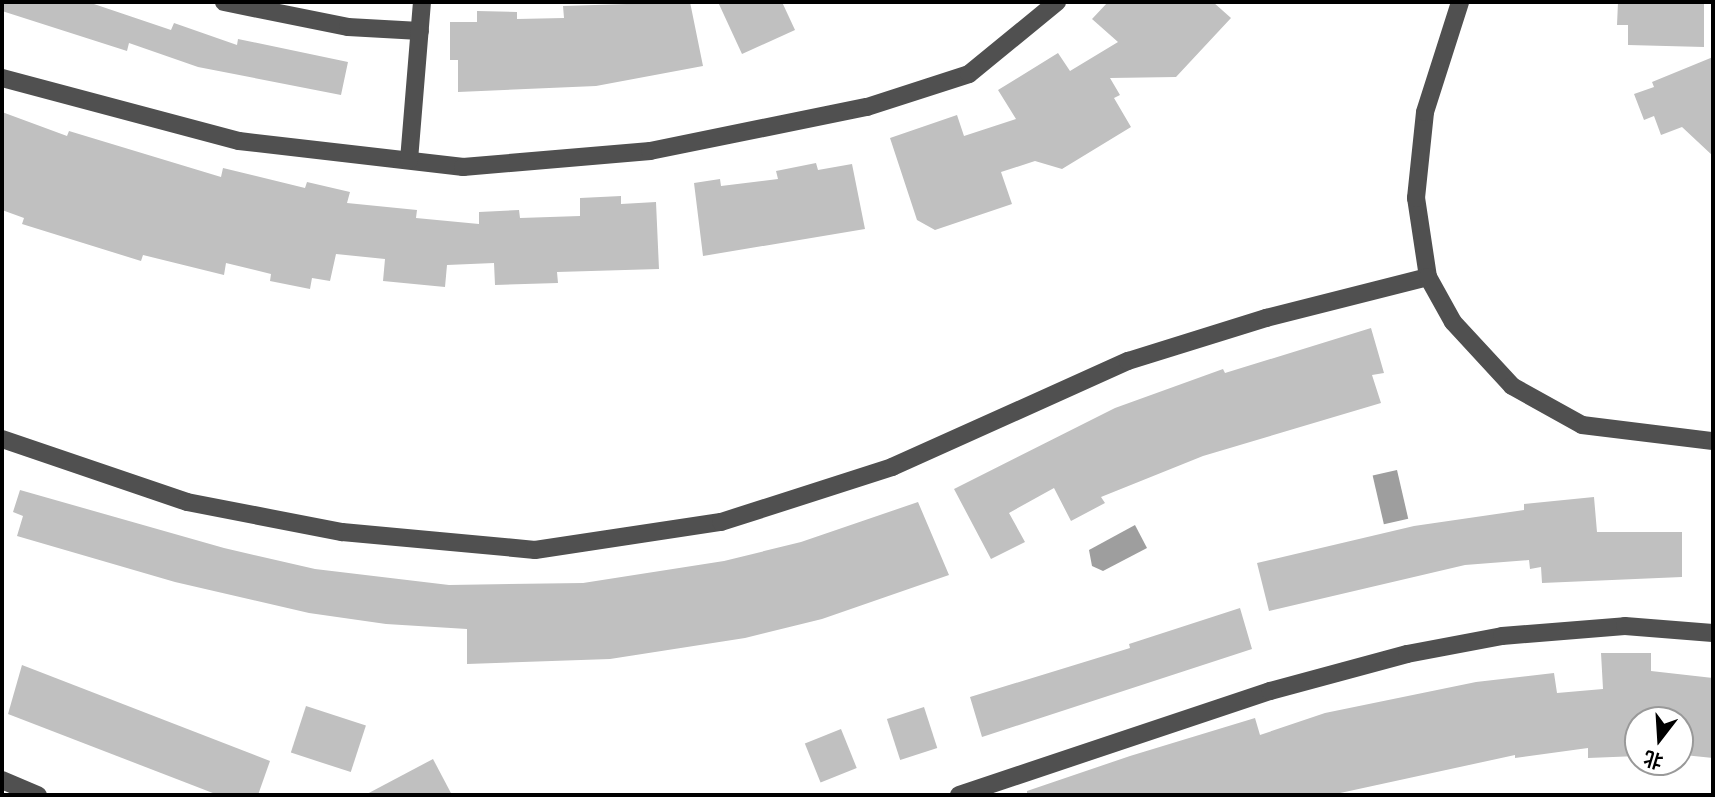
<!DOCTYPE html>
<meta charset="utf-8">
<style>
body{margin:0}
#map{position:relative;width:1715px;height:797px;overflow:hidden;background:#fff;font-family:"Work Sans","Noto Sans SC",sans-serif}
div>[style]{position:absolute}
[style*='--x']{left:calc(var(--x)*1px);top:calc(var(--y)*1px);width:calc(var(--w)*1px);rotate:calc(var(--a)*1deg)}
.water>*{inset:0;background:#9e9e9e;transform-origin:0 0}
.building>*{inset:0;background:#c0c0c0;transform-origin:0 0}
.minor>*{height:18px;margin:-9px;padding:0 9px;transform-origin:9px;border-radius:9px;background:#505050}
span{translate:-50% -50%;white-space:nowrap;text-align:center;line-height:1.15;-webkit-text-stroke:6px #fff;paint-order:stroke}
.frame{position:absolute;inset:0;border:4px solid #000;pointer-events:none}
.north{position:absolute;left:1624px;top:706px;width:70px;height:70px;box-sizing:border-box;background:#fff;border:2px solid #999;border-radius:50%;rotate:197deg;font-size:19px;font-weight:700;line-height:28px;text-align:center;color:#000}
.north::after{content:'';display:block;margin:auto;width:24px;height:32px;background:#000;clip-path:polygon(50% 0,100% 100%,50% 72%,0 100%)}
</style>
<div id="map">
<div class="water">
<i style="left:1397px;top:470px;width:50px;height:25px;rotate:77deg"></i>
<i style="clip-path:polygon(1135px 525px,1147px 548px,1103px 571px,1092px 566px,1089px 550px)"></i>
</div>
<div class="building">
<i style="clip-path:polygon(2px 2px,88px 2px,171px 30px,174px 23px,237px 45px,238px 39px,348px 62px,341px 95px,198px 67px,129px 43px,127px 51px,2px 11px)"></i>
<i style="clip-path:polygon(690px 2px,703px 66px,596px 86px,458px 92px,458px 60px,450px 60px,450px 22px,477px 22px,477px 11px,517px 12px,517px 19px,564px 18px,563px 6px)"></i>
<i style="clip-path:polygon(718px 2px,782px 2px,795px 30px,742px 54px)"></i>
<i style="clip-path:polygon(1108px 2px,1213px 2px,1231px 18px,1176px 77px,1110px 78px,1120px 95px,1114px 98px,1131px 127px,1062px 169px,1035px 161px,1001px 172px,1012px 204px,935px 230px,917px 220px,890px 138px,957px 115px,964px 136px,1016px 119px,998px 90px,1058px 53px,1070px 71px,1118px 42px,1092px 19px)"></i>
<i style="clip-path:polygon(1618px 2px,1704px 2px,1704px 47px,1628px 45px,1628px 25px,1617px 25px)"></i>
<i style="clip-path:polygon(1713px 57px,1713px 156px,1682px 127px,1661px 135px,1654px 116px,1644px 120px,1634px 94px,1654px 87px,1652px 82px)"></i>
<i style="clip-path:polygon(2px 112px,67px 136px,69px 131px,221px 177px,223px 168px,305px 188px,307px 182px,350px 192px,347px 203px,417px 210px,416px 218px,479px 224px,479px 212px,519px 210px,520px 218px,580px 216px,580px 198px,621px 196px,621px 204px,656px 202px,659px 269px,557px 272px,558px 283px,495px 285px,494px 263px,447px 265px,445px 287px,383px 281px,385px 259px,336px 254px,330px 281px,312px 278px,310px 289px,270px 281px,271px 274px,226px 263px,224px 275px,143px 255px,141px 261px,22px 224px,24px 218px,2px 210px)"></i>
<i style="clip-path:polygon(816px 163px,818px 170px,852px 164px,865px 229px,703px 256px,694px 183px,720px 179px,721px 186px,778px 179px,776px 171px)"></i>
<i style="clip-path:polygon(1371px 328px,1384px 373px,1372px 375px,1381px 403px,1203px 456px,1101px 497px,1105px 503px,1071px 521px,1054px 488px,1009px 513px,1025px 542px,991px 559px,954px 489px,1115px 408px,1223px 369px,1225px 373px)"></i>
<i style="clip-path:polygon(20px 490px,224px 548px,315px 569px,449px 585px,583px 583px,724px 561px,801px 542px,918px 502px,949px 575px,822px 619px,745px 638px,610px 659px,467px 664px,467px 629px,386px 624px,309px 613px,175px 582px,17px 536px,23px 516px,13px 512px)"></i>
<i style="clip-path:polygon(1594px 497px,1597px 532px,1682px 532px,1682px 577px,1542px 583px,1541px 567px,1530px 569px,1529px 560px,1465px 565px,1269px 611px,1257px 563px,1414px 526px,1524px 510px,1524px 504px)"></i>
<i style="clip-path:polygon(1240px 608px,1252px 649px,982px 737px,970px 697px,1130px 648px,1129px 644px)"></i>
<i style="clip-path:polygon(1601px 653px,1651px 653px,1651px 671px,1713px 678px,1713px 758px,1684px 755px,1687px 720px,1638px 720px,1638px 756px,1588px 758px,1588px 748px,1515px 758px,1515px 755px,1331px 795px,1027px 795px,1027px 791px,1130px 756px,1255px 718px,1260px 735px,1325px 713px,1476px 682px,1554px 673px,1557px 693px,1603px 689px)"></i>
<i style="clip-path:polygon(22px 665px,270px 761px,258px 795px,218px 795px,8px 714px)"></i>
<i style="left:306px;top:706px;width:63px;height:49px;rotate:18deg"></i>
<i style="left:924px;top:707px;width:43px;height:39px;rotate:72deg"></i>
<i style="left:841px;top:729px;width:42px;height:39px;rotate:68deg"></i>
<i style="clip-path:polygon(433px 759px,452px 795px,365px 795px)"></i>
</div>
<div class="minor">
<i style="--x:224;--y:2;--w:126;--a:11.4"></i>
<i style="--x:348;--y:27;--w:72;--a:3.2"></i>
<i style="--x:2;--y:78;--w:245;--a:14.9"></i>
<i style="--x:239;--y:141;--w:226;--a:6.6"></i>
<i style="--x:463;--y:167;--w:188;--a:-4.9"></i>
<i style="--x:650;--y:151;--w:221;--a:-11.5"></i>
<i style="--x:867;--y:107;--w:107;--a:-17.9"></i>
<i style="--x:969;--y:74;--w:114;--a:-39.3"></i>
<i style="--x:409;--y:160;--w:159;--a:-85.3"></i>
<i style="--x:1428;--y:277;--w:80;--a:-98.6"></i>
<i style="--x:1416;--y:198;--w:86;--a:-84"></i>
<i style="--x:1425;--y:112;--w:115;--a:-72.3"></i>
<i style="--x:2;--y:439;--w:195;--a:18.8"></i>
<i style="--x:187;--y:502;--w:158;--a:11"></i>
<i style="--x:342;--y:532;--w:194;--a:5.3"></i>
<i style="--x:535;--y:550;--w:188;--a:-8.6"></i>
<i style="--x:721;--y:522;--w:180;--a:-17.8"></i>
<i style="--x:892;--y:467;--w:259;--a:-24.2"></i>
<i style="--x:1128;--y:361;--w:145;--a:-17.3"></i>
<i style="--x:1266;--y:318;--w:167;--a:-14.2"></i>
<i style="--x:1428;--y:277;--w:51;--a:60.9"></i>
<i style="--x:1453;--y:322;--w:87;--a:47.3"></i>
<i style="--x:1512;--y:386;--w:80;--a:29.1"></i>
<i style="--x:1582;--y:425;--w:132;--a:7"></i>
<i style="--x:2;--y:780;--w:39;--a:23"></i>
<i style="--x:959;--y:795;--w:328;--a:-18.5"></i>
<i style="--x:1270;--y:691;--w:142;--a:-15.1"></i>
<i style="--x:1407;--y:654;--w:97;--a:-10.7"></i>
<i style="--x:1502;--y:636;--w:123;--a:-4.6"></i>
<i style="--x:1625;--y:626;--w:88;--a:4.5"></i>
</div>
<div class="frame"></div>
<div class="north">北</div>
</div>
